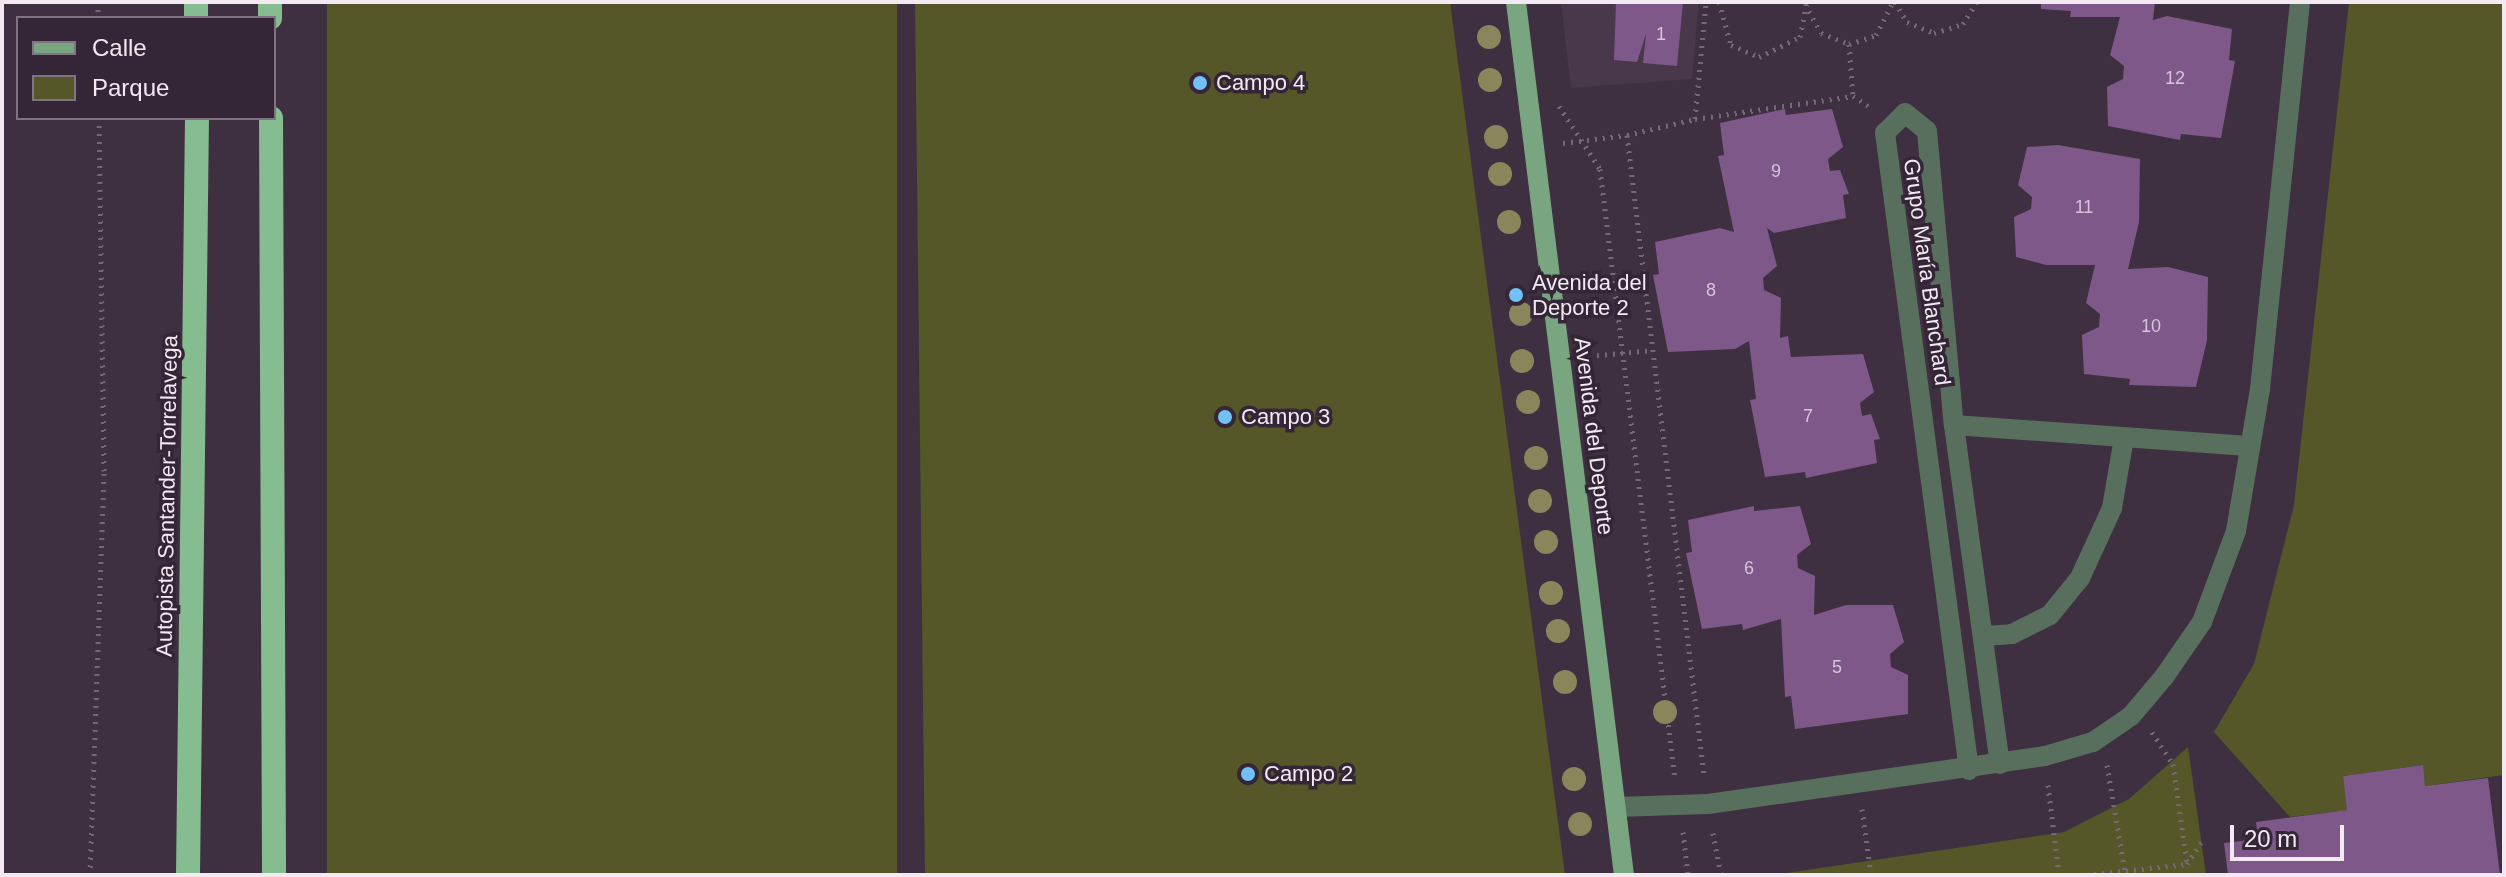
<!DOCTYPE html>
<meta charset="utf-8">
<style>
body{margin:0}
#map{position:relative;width:2506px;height:877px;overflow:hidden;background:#3e3040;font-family:Helvetica,sans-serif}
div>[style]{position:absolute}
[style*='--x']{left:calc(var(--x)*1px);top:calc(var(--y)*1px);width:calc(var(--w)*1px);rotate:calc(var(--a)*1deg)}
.built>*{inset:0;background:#49374c}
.green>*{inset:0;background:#555729;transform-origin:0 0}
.building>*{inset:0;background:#7d5889}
.path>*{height:5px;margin-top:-2.5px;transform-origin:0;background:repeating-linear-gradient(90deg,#746876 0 2px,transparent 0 8px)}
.minor>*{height:20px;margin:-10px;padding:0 10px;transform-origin:10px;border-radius:10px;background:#596f5d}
.major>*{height:20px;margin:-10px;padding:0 10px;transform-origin:10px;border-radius:10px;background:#79a681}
.highway>*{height:24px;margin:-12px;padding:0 12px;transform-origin:12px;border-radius:12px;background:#85bc90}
.trees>*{width:24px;height:24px;margin:-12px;border-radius:50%;background:#89865b}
.dots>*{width:22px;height:22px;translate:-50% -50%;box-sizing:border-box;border:4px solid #342636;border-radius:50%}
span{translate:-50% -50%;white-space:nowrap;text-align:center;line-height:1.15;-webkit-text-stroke:7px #342636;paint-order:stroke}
.number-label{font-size:18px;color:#d5c5d8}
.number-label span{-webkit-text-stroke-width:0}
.poi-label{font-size:22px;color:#f2e9f3}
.left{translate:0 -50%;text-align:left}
.street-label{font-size:22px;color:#f2e9f3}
.frame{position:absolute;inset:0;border:4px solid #f2e9f3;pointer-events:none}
.legend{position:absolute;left:16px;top:16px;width:260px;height:104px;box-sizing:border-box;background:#342636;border:2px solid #807482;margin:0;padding:10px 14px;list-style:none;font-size:24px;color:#f2e9f3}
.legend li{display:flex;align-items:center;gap:16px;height:40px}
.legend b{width:40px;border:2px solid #807482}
.scale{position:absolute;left:2230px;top:825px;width:114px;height:36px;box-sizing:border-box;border:4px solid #f2e9f3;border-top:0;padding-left:10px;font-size:24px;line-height:28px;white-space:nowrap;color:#f2e9f3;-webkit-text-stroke:6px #342636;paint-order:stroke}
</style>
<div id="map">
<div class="built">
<i style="clip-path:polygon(1561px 2px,1699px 2px,1692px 79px,1571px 88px)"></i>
</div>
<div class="green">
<i style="left:327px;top:2px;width:570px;height:873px"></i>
<i style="clip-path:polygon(915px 2px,1450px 2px,1565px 875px,925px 875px)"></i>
<i style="clip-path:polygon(2349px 2px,2504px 2px,2504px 775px,2425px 786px,2422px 765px,2343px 776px,2348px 810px,2290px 817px,2214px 732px,2254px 664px,2294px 505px)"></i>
<i style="clip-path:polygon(2188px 747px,2206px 875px,1773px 875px,2064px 832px,2129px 799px)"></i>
</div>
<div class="building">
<i style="clip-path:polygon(1616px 2px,1683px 2px,1677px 66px,1643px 63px,1646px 34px,1637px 62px,1614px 60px)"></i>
<i style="clip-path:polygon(2041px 2px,2155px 2px,2153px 20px,2167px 16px,2232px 29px,2229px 60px,2235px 61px,2221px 138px,2181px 134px,2180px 140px,2108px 126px,2107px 87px,2123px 79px,2124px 66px,2110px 55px,2120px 17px,2070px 17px,2071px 11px,2041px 9px)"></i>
<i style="clip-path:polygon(1785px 109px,1786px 115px,1832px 109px,1843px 147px,1828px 159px,1830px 171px,1840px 170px,1849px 194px,1843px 195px,1846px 218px,1774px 233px,1767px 228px,1777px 266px,1763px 278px,1764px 290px,1781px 298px,1780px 338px,1788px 336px,1791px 357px,1863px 354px,1874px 392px,1860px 403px,1862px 416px,1871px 414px,1880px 439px,1874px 440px,1877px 463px,1806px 478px,1805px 472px,1765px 477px,1750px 400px,1756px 399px,1749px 341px,1735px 349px,1668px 352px,1653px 275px,1659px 274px,1655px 242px,1720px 228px,1734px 232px,1718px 156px,1724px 155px,1720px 123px)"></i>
<i style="clip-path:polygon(2058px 145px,2140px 159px,2139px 222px,2128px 269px,2168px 267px,2208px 277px,2207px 340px,2196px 387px,2129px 385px,2130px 379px,2084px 374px,2082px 335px,2099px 327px,2100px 314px,2086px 303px,2095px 265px,2046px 265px,2016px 257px,2014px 217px,2031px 209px,2032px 197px,2018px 185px,2027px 147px)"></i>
<i style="clip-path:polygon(1754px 506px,1754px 511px,1800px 506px,1811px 544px,1797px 555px,1798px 568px,1815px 576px,1814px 615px,1846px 605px,1893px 605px,1904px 642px,1890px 654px,1891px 667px,1908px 675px,1908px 714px,1795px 729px,1791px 696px,1785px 697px,1781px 619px,1743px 630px,1742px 624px,1702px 629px,1686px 553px,1692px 552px,1688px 520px)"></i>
<i style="clip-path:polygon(2423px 765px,2425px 786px,2488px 778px,2500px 875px,2228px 875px,2224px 843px,2258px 839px,2256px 822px,2347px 810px,2343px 776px)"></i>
</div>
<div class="path">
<i style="--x:98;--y:2;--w:16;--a:90"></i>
<i style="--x:1719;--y:2;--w:45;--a:74.4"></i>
<i style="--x:1731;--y:45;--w:30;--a:23"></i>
<i style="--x:1759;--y:57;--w:46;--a:-26"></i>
<i style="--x:1800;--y:37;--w:36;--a:-79"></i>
<i style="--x:1895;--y:2;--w:23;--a:59"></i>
<i style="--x:1907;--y:22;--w:29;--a:22"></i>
<i style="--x:1934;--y:33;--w:30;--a:-17"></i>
<i style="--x:1963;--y:24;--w:26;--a:-58"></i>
<i style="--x:1809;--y:11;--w:25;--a:61"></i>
<i style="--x:1821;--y:33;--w:30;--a:21"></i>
<i style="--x:1849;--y:44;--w:28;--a:-18"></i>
<i style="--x:1876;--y:35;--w:37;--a:-63"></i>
<i style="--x:1849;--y:44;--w:52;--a:85.6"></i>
<i style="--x:1559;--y:106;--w:75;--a:56.9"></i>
<i style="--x:1600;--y:169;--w:615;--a:82.99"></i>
<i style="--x:1695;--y:119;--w:160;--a:-8.3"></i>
<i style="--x:1853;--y:96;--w:20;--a:33"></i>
<i style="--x:1627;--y:135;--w:70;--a:-13.2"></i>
<i style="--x:1695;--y:119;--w:118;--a:-84.6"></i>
<i style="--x:1563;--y:143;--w:64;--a:-7.1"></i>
<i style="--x:1627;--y:135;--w:645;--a:83.14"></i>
<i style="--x:1589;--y:356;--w:64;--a:-5.4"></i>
<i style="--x:2152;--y:732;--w:38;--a:57"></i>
<i style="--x:2173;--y:764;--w:101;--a:82"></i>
<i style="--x:2107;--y:765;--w:108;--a:80.4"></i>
<i style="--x:2048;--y:785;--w:91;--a:83"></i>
<i style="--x:1862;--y:809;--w:67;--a:82.2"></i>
<i style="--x:1683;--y:832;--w:43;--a:83.4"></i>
<i style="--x:1713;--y:833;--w:43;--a:79.2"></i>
<i style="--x:90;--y:875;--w:404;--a:-88"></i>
<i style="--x:104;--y:471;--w:353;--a:-90.8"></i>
<i style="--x:2086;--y:875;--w:102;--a:-6.2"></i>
<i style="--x:2187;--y:864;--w:27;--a:-57"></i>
</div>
<div class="minor">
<i style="--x:1954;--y:425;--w:295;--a:4.1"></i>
<i style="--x:1985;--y:636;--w:27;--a:-4"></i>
<i style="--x:2012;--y:634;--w:42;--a:-26.6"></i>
<i style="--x:2050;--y:615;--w:48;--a:-51"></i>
<i style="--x:2080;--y:578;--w:77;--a:-65.4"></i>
<i style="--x:2112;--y:508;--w:71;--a:-80.3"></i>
<i style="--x:1969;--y:770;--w:643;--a:-97.51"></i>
<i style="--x:1885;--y:133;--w:28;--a:-45"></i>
<i style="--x:1905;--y:113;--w:28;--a:39"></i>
<i style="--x:1927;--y:131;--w:295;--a:84.8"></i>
<i style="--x:1954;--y:425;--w:342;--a:82.3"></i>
<i style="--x:1616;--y:807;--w:92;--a:-1.9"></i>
<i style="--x:1708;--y:804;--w:340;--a:-8.1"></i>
<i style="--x:2045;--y:756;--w:50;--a:-16.3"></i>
<i style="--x:2093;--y:742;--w:46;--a:-34.4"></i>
<i style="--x:2131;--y:716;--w:51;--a:-49.8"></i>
<i style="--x:2164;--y:677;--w:67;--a:-55.4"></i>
<i style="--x:2202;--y:622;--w:97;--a:-69.5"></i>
<i style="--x:2236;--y:531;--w:144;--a:-80.4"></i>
<i style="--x:2260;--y:389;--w:389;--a:-84.1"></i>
</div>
<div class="major">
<i style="--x:1516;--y:2;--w:880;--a:82.95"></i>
</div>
<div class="highway">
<i style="--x:196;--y:2;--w:16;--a:90"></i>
<i style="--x:270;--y:2;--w:16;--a:90"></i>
<i style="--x:271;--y:118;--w:757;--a:89.77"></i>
<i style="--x:188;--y:875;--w:757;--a:-89.32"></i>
</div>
<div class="trees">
<i style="left:1489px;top:37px"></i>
<i style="left:1490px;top:80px"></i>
<i style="left:1496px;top:137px"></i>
<i style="left:1500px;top:174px"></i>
<i style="left:1509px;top:222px"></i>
<i style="left:1521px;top:314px"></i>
<i style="left:1522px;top:361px"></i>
<i style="left:1528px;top:402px"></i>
<i style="left:1536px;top:458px"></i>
<i style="left:1540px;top:501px"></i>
<i style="left:1546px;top:542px"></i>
<i style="left:1551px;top:593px"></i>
<i style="left:1558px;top:631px"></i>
<i style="left:1565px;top:682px"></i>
<i style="left:1665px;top:712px"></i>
<i style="left:1574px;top:779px"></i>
<i style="left:1580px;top:824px"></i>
</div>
<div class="dots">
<i style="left:1200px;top:83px;background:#71c1f5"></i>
<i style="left:1516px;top:295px;background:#71c1f5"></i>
<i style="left:1225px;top:417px;background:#71c1f5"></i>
<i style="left:1248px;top:774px;background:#71c1f5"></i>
</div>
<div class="number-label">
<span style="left:1661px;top:34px">1</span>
<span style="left:2175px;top:78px">12</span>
<span style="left:1776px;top:171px">9</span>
<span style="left:2084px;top:207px">11</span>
<span style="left:1711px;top:290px">8</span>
<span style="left:2151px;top:326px">10</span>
<span style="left:1808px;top:416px">7</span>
<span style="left:1749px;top:568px">6</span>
<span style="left:1837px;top:667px">5</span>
</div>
<div class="poi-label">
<span class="left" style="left:1216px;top:83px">Campo 4</span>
<span class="left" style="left:1532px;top:295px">Avenida del<br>Deporte 2</span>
<span class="left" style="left:1241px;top:417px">Campo 3</span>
<span class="left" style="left:1264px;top:774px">Campo 2</span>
</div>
<div class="street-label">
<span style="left:1927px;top:272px;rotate:82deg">Grupo María Blanchard</span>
<span style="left:1594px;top:436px;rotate:83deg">Avenida del Deporte</span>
<span style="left:167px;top:496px;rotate:-89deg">Autopista Santander-Torrelavega</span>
</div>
<div class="frame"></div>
<ul class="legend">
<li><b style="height:10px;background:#79a681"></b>Calle</li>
<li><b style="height:22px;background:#555729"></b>Parque</li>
</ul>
<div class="scale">20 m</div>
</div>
